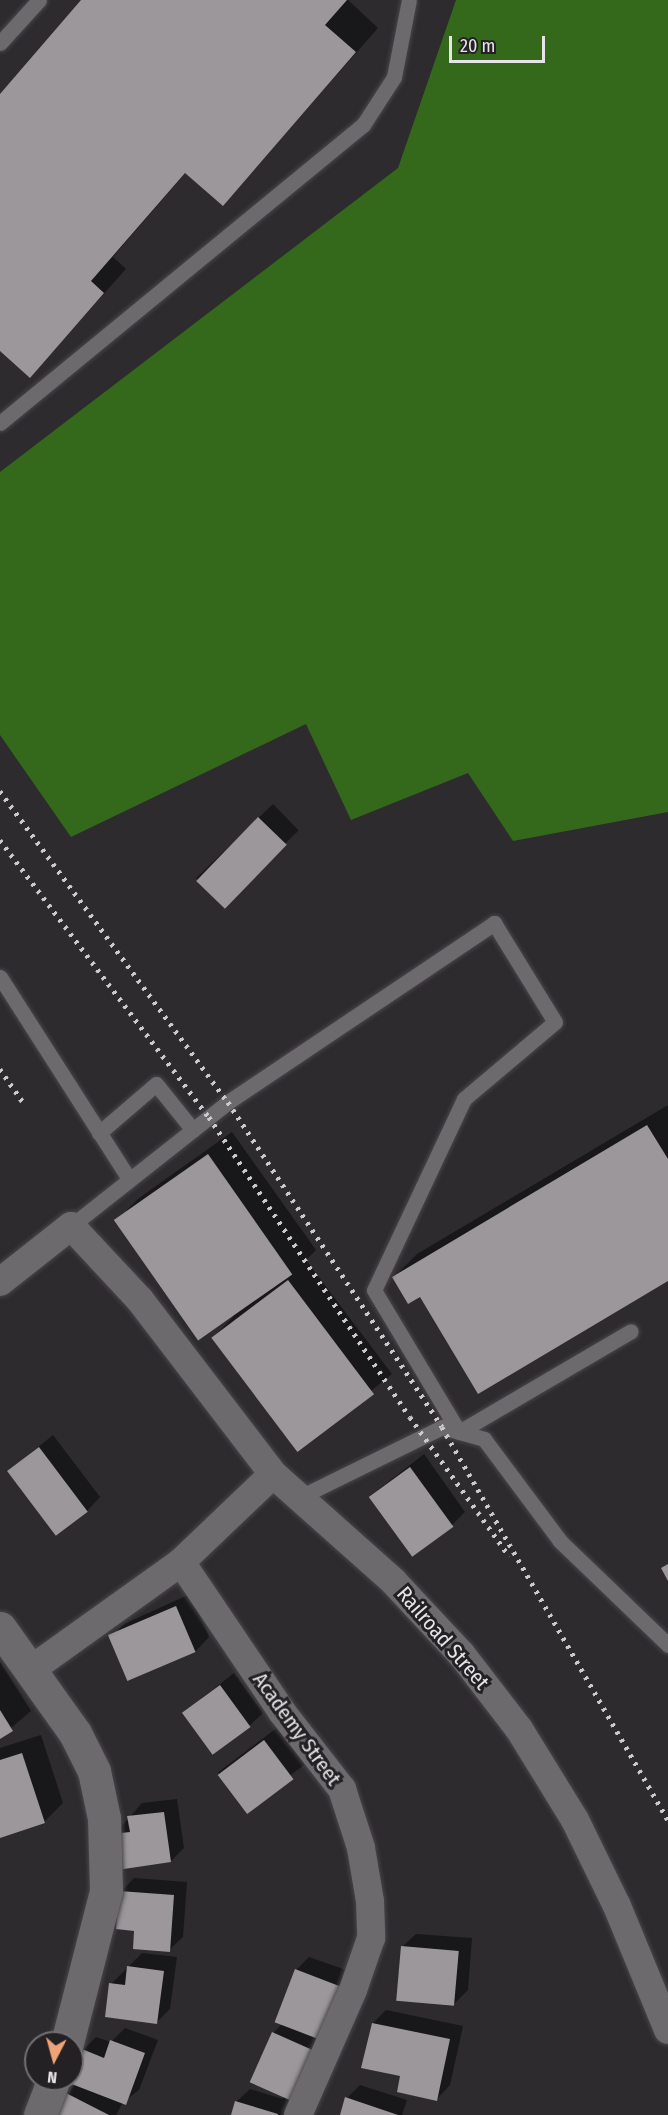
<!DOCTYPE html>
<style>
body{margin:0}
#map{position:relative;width:668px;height:2115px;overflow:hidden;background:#2e2b2f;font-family:"Fira Sans Condensed",sans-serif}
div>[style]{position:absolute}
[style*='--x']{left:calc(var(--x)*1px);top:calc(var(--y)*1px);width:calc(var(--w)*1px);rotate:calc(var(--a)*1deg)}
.forest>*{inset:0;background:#34681b}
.shadow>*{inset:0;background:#0007;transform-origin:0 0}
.building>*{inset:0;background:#9b979b;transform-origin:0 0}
.roads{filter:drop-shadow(0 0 2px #484649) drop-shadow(0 0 2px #484649)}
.service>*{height:15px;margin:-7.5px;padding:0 7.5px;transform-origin:7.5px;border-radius:7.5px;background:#6d6a6e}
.minor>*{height:28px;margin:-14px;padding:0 14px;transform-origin:14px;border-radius:14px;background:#6d6a6e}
.tertiary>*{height:33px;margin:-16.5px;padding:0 16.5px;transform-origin:16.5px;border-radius:16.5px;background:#6d6a6e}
.rail>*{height:4.5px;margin-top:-2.25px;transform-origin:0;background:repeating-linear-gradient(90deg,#cccacd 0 3px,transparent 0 9px)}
span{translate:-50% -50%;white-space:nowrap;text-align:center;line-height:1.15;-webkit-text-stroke:6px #242125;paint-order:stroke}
.street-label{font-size:21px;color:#e6e4e7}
.north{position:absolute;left:24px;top:2031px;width:60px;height:60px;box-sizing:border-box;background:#242125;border:2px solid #726f73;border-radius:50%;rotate:186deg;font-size:16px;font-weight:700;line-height:24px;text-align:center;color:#e6e4e7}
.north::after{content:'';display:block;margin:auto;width:21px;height:27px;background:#efa376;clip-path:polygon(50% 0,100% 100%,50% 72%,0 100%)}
.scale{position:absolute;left:449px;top:36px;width:96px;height:27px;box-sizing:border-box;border:3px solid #e6e4e7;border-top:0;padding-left:8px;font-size:18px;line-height:21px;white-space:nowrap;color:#e6e4e7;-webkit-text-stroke:4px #242125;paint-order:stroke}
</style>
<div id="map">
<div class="forest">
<i style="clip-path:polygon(456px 0,668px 0,668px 812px,513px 841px,468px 773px,351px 820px,306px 724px,71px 837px,0 735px,0 472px,398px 168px)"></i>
</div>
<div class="shadow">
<i style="clip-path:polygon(83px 0,348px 0,378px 28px,223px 204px,186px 172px,113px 257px,126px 269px,30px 376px,0 349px,0 97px)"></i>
<i style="left:273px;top:804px;width:37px;height:107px;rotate:46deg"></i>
<i style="clip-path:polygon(668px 1105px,668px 1281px,420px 1295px,394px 1277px,417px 1254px)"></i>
<i style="clip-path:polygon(232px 1132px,316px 1250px,306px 1260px,392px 1374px,298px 1450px,213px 1338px,233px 1317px,116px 1221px,139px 1198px)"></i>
<i style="clip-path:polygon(53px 1435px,100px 1497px,87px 1511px,9px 1471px)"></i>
<i style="clip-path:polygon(424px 1454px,465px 1512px,452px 1525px,370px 1496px)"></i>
<i style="clip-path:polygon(190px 1594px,209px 1637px,196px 1651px,130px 1680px,111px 1637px,124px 1624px)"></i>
<i style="clip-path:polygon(0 1662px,31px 1711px,0 1737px)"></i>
<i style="clip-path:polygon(234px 1673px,263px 1713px,249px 1726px,183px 1713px)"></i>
<i style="left:278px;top:1727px;width:46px;height:75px;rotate:53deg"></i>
<i style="clip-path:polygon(41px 1735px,63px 1803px,44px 1822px,0 1837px,0 1748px)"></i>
<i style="clip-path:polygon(177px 1799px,184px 1848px,171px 1861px,114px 1835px,142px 1803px)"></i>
<i style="clip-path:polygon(134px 1878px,187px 1882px,183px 1937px,169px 1950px,136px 1929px,121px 1892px)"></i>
<i style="clip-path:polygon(416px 1934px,472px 1938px,468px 1990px,454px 2004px,402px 1947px)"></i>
<i style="clip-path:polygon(142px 1953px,177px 1957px,170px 2009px,156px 2023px,111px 1984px)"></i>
<i style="clip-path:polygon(309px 1957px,352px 1972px,291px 2115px,232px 2115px,236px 2102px,250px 2089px,283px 2099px,273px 2033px,283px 2023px,296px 1970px)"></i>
<i style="clip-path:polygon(386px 2010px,463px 2026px,450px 2085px,437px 2099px,402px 2075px,373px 2023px)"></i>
<i style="clip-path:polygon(125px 2028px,158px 2040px,139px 2090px,123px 2102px,116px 2115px,54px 2115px,75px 2084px,83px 2050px,96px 2037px,111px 2042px)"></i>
<i style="clip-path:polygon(360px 2085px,407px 2100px,402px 2115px,341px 2115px,347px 2098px)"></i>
</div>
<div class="building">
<i style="clip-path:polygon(81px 0,347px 0,325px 25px,356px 52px,223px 206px,185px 173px,91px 281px,104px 293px,30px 378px,0 351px,0 94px)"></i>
<i style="left:258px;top:817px;width:40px;height:89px;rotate:44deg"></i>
<i style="clip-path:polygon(647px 1125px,668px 1159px,668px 1281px,478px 1394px,420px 1297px,408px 1304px,392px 1277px)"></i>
<i style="left:208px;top:1154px;width:147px;height:115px;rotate:55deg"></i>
<i style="left:288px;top:1280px;width:143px;height:96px;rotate:53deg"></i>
<i style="left:39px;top:1447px;width:81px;height:40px;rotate:53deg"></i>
<i style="left:410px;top:1467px;width:74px;height:51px;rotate:54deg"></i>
<i style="clip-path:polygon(668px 1564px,668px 1581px,661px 1568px)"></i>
<i style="left:176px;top:1606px;width:50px;height:74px;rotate:67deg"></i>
<i style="left:220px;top:1685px;width:52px;height:47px;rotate:54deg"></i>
<i style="clip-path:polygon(0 1710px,13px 1731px,0 1739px)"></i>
<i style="left:264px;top:1740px;width:49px;height:58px;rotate:53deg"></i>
<i style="clip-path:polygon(22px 1753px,45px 1823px,0 1838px,0 1760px)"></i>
<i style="clip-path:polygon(164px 1812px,171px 1862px,117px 1870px,112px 1834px,130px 1832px,127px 1816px)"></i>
<i style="clip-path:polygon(119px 1891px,174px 1895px,170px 1952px,133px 1949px,134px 1931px,116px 1929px)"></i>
<i style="left:401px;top:1946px;width:58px;height:55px;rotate:5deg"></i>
<i style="clip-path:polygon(127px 1966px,164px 1971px,157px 2024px,105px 2017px,109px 1983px,125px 1985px)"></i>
<i style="left:295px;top:1969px;width:48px;height:57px;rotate:21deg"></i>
<i style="clip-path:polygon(372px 2023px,450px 2039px,437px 2101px,397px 2092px,400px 2076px,361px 2068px)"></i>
<i style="left:272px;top:2032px;width:48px;height:55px;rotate:24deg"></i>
<i style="clip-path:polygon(110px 2040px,145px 2053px,126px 2105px,69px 2083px,82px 2049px,104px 2058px)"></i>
<i style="clip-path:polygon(64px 2092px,109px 2115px,52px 2115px)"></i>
<i style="clip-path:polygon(345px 2097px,398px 2115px,340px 2115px)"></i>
<i style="clip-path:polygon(235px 2101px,278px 2114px,278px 2115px,231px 2115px)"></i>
</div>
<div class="roads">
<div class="service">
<i style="--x:0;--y:43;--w:58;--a:-47.8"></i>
<i style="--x:0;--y:423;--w:470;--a:-39.4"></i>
<i style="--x:363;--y:125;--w:57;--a:-57.1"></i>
<i style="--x:394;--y:77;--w:78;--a:-79"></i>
<i style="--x:0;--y:977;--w:240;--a:57.4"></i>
<i style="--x:99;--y:1133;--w:75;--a:-40.7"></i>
<i style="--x:156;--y:1084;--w:59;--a:51.2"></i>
<i style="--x:71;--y:1226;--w:200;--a:-38.3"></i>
<i style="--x:228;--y:1102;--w:321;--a:-33.9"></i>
<i style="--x:494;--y:923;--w:116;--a:58.4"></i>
<i style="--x:555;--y:1022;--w:119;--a:139.8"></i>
<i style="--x:464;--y:1099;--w:211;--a:115.2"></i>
<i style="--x:374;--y:1290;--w:165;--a:59.1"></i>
<i style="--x:459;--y:1432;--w:199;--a:-30.4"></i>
<i style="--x:300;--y:1497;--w:158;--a:-26.2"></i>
<i style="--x:442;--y:1427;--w:44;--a:15.9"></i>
<i style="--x:484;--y:1439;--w:127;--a:53.3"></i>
<i style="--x:560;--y:1541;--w:150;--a:43.9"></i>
</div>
<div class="minor">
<i style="--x:0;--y:1282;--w:90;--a:-38.3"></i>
<i style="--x:71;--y:1226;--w:101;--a:47"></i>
<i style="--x:140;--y:1300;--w:219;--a:52.6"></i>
<i style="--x:273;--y:1474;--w:161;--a:41.7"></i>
<i style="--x:393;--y:1581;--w:101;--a:47"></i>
<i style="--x:462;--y:1655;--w:93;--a:52.4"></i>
<i style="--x:519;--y:1729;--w:107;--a:58.4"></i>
<i style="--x:575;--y:1820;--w:96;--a:64"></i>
<i style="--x:617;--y:1906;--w:134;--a:67.6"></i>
<i style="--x:181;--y:1562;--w:181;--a:56"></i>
<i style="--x:282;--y:1712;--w:98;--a:52.1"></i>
<i style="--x:342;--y:1789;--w:62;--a:72.1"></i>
<i style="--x:361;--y:1848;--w:54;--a:80.4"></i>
<i style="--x:370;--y:1901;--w:37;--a:88"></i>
<i style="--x:371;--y:1938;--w:55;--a:109.1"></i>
<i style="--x:353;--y:1990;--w:137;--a:113.7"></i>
<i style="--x:29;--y:1671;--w:187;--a:-35.6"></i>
<i style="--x:181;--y:1562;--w:127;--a:-43.7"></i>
</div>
<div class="tertiary">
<i style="--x:0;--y:1628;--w:129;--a:54.5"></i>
<i style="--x:75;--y:1733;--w:42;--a:63.4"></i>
<i style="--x:94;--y:1771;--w:48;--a:78"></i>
<i style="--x:104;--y:1818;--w:73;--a:88.4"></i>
<i style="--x:106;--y:1891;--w:157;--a:104.4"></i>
<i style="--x:40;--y:2115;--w:39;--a:-69"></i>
</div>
</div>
<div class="rail">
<i style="--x:0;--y:791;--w:386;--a:53.8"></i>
<i style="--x:228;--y:1102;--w:389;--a:56.6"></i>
<i style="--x:442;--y:1427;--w:453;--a:60.1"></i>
<i style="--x:0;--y:840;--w:347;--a:53"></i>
<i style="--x:209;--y:1117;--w:361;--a:56.2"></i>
<i style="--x:410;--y:1417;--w:171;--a:54.5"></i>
<i style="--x:0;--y:1069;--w:40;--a:55.1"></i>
</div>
<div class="street-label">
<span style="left:443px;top:1638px;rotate:49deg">Railroad Street</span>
<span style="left:297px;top:1729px;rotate:54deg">Academy Street</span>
</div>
<div class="north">N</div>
<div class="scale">20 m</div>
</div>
